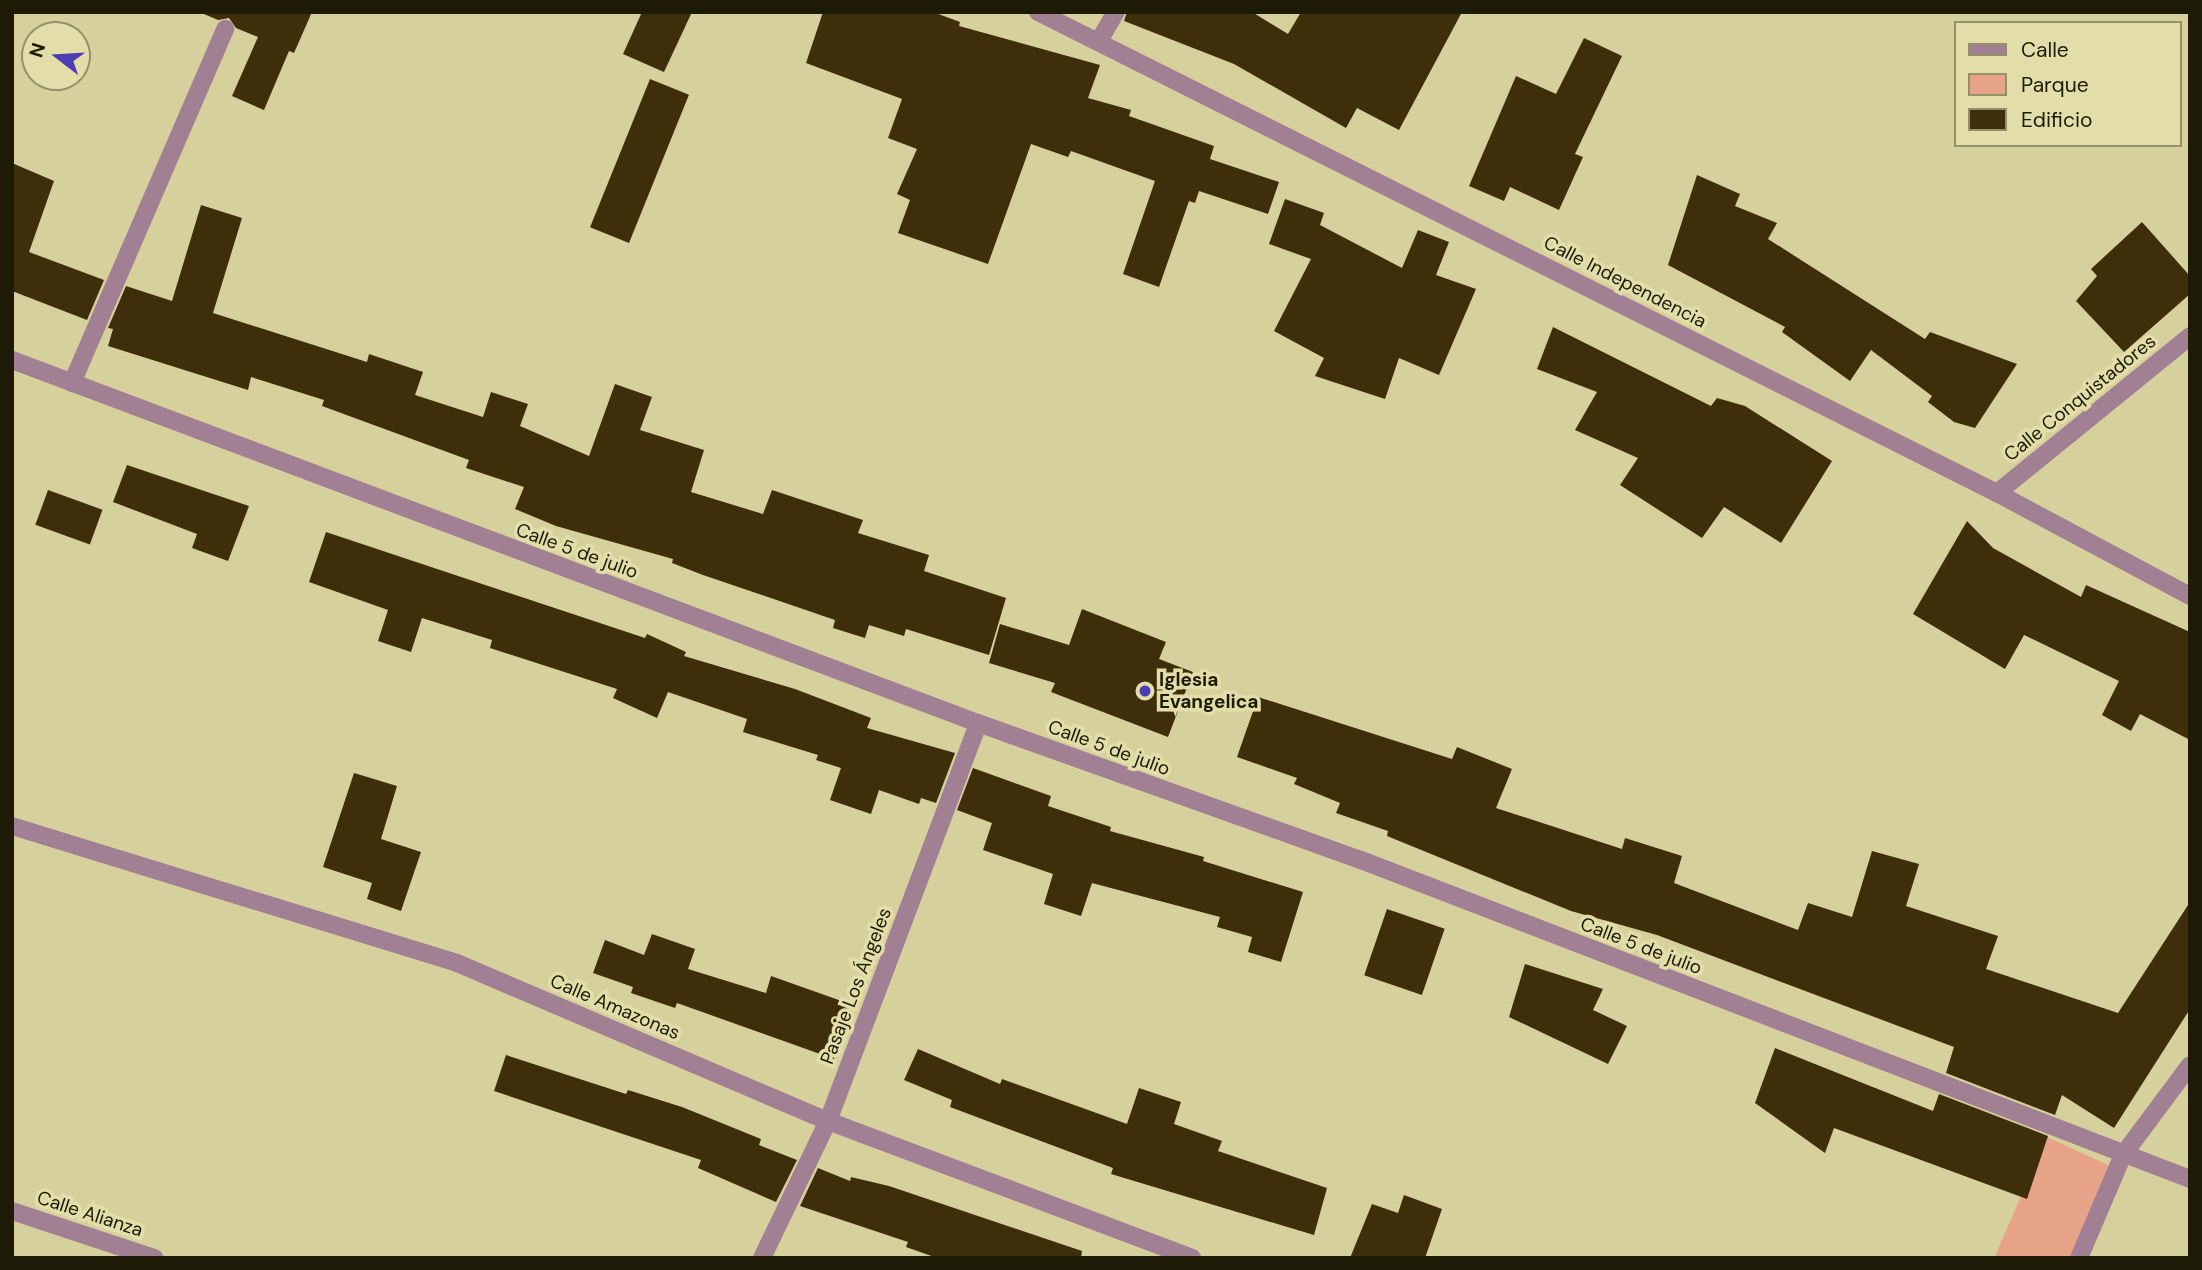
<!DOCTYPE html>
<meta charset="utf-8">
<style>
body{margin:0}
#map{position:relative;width:2202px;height:1270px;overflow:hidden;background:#d6d19c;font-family:"DM Sans",sans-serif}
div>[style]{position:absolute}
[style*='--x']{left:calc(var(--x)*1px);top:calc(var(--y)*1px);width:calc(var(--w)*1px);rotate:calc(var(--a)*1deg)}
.green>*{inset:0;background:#e7a388}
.building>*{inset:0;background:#3e2e0a;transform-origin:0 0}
.lane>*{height:18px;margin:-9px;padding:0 9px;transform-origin:9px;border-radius:9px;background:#a28094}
.street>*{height:18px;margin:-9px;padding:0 9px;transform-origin:9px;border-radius:9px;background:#a28094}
.dots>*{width:19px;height:19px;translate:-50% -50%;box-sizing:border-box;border:4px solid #e3dea9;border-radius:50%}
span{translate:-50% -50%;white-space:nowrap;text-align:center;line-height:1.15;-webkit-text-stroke:7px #e3dea9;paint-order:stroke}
.street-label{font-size:19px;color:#1d1b06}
.poi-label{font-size:19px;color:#1d1b06;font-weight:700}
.left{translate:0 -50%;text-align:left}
.frame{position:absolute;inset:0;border:14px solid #1d1b06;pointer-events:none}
.legend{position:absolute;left:1954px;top:21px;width:228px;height:126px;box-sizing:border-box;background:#e3dea9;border:2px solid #949068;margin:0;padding:9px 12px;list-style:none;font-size:21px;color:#1d1b06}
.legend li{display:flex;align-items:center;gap:14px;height:35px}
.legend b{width:35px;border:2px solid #949068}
.north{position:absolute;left:21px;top:21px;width:70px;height:70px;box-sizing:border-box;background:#e3dea9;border:2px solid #949068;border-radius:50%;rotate:287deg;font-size:19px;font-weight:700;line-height:28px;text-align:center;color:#1d1b06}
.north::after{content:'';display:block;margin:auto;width:24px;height:32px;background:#4e3eb6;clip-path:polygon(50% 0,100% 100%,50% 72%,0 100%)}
</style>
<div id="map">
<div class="green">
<i style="clip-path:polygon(2047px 1137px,2115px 1168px,2075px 1258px,1994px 1258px)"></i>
</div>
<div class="building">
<i style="clip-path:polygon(199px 12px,312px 12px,294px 53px,289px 51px,264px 110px,232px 96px,258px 37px,236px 28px,229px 18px,218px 20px)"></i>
<i style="clip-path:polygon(642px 12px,692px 12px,664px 72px,623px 54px)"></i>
<i style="clip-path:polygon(823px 12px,933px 12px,960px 22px,959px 26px,1100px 65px,1088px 98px,1131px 110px,1129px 116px,1214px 146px,1210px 159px,1279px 182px,1268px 214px,1199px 191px,1195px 203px,1189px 201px,1159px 287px,1123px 274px,1155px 181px,1071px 151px,1068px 157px,1031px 144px,988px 264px,898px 233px,910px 200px,897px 194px,917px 149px,888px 138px,902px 99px,806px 63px)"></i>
<i style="clip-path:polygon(1127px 12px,1252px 12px,1288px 34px,1301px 12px,1462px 12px,1399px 130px,1357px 108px,1346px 128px,1234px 64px,1124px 21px)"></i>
<i style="clip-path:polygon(1584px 38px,1622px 56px,1575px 154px,1583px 157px,1559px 210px,1510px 187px,1504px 201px,1469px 186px,1516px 76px,1556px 94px)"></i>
<i style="left:650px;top:79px;width:42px;height:160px;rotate:22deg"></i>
<i style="clip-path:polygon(12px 163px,54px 181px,29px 252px,104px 280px,87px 320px,12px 291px)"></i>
<i style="clip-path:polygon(1697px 175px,1740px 194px,1735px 206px,1777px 223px,1768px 239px,1925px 339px,1930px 332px,2017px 364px,1975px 428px,1954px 422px,1928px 402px,1932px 396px,1871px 350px,1850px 381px,1782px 332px,1785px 327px,1668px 265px)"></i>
<i style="clip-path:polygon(1285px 199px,1324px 213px,1320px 225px,1402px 268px,1418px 230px,1449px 242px,1436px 275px,1476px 289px,1439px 375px,1399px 358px,1385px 399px,1315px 376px,1324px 358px,1274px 331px,1311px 259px,1269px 244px)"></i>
<i style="clip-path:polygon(201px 205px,242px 218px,213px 313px,367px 362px,369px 354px,423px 372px,415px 395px,483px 417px,491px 392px,528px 404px,520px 426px,589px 456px,615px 384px,652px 397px,640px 430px,704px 450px,691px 492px,763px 514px,772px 490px,863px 520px,858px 533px,929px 555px,924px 571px,1006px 598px,989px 655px,906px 629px,904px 636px,869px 625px,865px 638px,833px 628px,835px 620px,703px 575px,672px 563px,673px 559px,556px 526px,515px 509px,524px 487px,466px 468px,469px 460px,322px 406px,324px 400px,251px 377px,248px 390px,108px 346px,113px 329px,108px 328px,126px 286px,172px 301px)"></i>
<i style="clip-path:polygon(2142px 222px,2190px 276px,2190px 294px,2124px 352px,2076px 301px,2097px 276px,2091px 269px)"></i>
<i style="clip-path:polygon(1553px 327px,1711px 406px,1717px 398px,1745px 406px,1832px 461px,1781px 543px,1724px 507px,1702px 538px,1620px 485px,1638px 458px,1575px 430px,1597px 392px,1537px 369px)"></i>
<i style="clip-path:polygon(127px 465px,249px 506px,228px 561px,192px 548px,197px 534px,113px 502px)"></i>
<i style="left:48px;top:490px;width:58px;height:37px;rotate:20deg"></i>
<i style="clip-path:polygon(1967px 521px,1993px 548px,2081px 597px,2086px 585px,2190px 632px,2190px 740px,2140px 714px,2131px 731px,2102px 715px,2119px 681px,2024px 635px,2005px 669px,1913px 614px)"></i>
<i style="clip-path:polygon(326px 532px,645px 638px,647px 634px,686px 652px,684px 656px,795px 689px,871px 718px,867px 728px,955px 753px,936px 803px,921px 798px,919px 804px,879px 790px,871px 814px,830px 800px,841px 768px,816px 760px,818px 755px,743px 732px,747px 719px,668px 692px,657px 718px,613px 698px,617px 689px,490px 648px,492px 640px,422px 618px,411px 652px,378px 641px,388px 610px,309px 582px)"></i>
<i style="clip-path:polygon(1082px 609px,1166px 642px,1159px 659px,1193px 672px,1168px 737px,1051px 692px,1055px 683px,989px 663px,1000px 624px,1069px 645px)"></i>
<i style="clip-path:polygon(1258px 697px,1452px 759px,1457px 747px,1512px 769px,1496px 808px,1622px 849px,1625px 838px,1682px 856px,1674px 883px,1798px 930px,1808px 903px,1852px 917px,1872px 851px,1919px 864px,1906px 906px,1998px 936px,1986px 969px,2118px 1013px,2190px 902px,2190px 1009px,2114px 1128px,2062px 1095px,2055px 1115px,1946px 1073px,1954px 1047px,1657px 935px,1571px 911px,1387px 836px,1388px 831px,1336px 813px,1340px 803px,1294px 784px,1297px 778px,1237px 757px)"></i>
<i style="clip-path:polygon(973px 768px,1051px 796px,1048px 806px,1111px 827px,1110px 831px,1204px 857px,1203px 861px,1303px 892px,1281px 962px,1248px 952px,1252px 937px,1217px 927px,1220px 917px,1092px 883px,1081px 916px,1044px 904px,1053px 874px,983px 850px,992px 823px,957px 810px)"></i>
<i style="clip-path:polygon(354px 773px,397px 786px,381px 839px,421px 852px,401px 911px,367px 899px,372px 883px,323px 867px)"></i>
<i style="left:1387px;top:909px;width:61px;height:70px;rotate:19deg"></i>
<i style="clip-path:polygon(652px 934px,695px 949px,688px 969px,766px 993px,771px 976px,850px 1004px,834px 1059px,677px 1003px,675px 1008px,631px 993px,633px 987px,593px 973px,605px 940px,644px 955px)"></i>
<i style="clip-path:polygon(1525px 964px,1603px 989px,1593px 1010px,1627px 1026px,1608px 1064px,1509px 1017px)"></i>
<i style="clip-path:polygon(1775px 1048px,1933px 1111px,1939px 1094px,2048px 1136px,2027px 1199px,1834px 1128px,1825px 1153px,1755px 1103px)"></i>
<i style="clip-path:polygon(918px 1049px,1000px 1084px,1002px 1079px,1127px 1124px,1139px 1088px,1181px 1102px,1174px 1124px,1222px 1141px,1218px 1151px,1327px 1188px,1314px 1235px,1111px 1174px,1113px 1168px,950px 1107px,952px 1100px,904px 1080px)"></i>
<i style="clip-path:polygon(506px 1055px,626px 1094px,628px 1090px,682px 1107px,761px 1139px,759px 1145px,797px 1160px,776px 1202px,698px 1168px,701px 1160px,494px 1091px)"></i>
<i style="clip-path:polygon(818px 1168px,850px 1181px,851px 1177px,889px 1186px,1082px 1251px,1081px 1258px,937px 1258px,906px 1247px,908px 1242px,800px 1206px)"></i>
<i style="clip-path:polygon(1404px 1195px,1442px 1209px,1425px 1258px,1350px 1258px,1372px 1204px,1398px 1213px)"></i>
</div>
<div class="lane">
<i style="--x:72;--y:383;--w:386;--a:-66.6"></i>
</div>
<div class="street">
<i style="--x:1038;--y:12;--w:1073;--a:26.64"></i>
<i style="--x:1997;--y:493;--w:219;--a:28.1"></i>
<i style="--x:1099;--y:41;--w:34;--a:-60"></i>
<i style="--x:12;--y:360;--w:1032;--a:20.6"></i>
<i style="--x:978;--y:723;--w:407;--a:19.7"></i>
<i style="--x:1361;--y:860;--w:888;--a:21.05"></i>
<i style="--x:1997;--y:493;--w:249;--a:-39.1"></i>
<i style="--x:12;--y:826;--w:466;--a:17.1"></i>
<i style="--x:457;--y:963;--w:403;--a:23.1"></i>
<i style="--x:828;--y:1121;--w:389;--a:20.6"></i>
<i style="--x:12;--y:1211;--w:150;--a:18.3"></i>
<i style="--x:762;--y:1258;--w:152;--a:-64.3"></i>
<i style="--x:828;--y:1121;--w:425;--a:-69.3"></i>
<i style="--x:2079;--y:1258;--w:112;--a:-66.9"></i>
<i style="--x:2123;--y:1155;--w:112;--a:-53.3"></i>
</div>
<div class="dots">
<i style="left:1145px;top:691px;background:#4e3eb6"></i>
</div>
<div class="street-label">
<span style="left:1625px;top:282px;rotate:27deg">Calle Independencia</span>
<span style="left:2080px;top:398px;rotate:-39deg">Calle Conquistadores</span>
<span style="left:577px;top:551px;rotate:20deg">Calle 5 de julio</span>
<span style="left:1109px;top:748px;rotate:20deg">Calle 5 de julio</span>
<span style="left:1641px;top:946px;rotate:21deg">Calle 5 de julio</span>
<span style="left:856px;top:986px;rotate:-69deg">Pasaje Los Ángeles</span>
<span style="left:615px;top:1007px;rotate:23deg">Calle Amazonas</span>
<span style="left:90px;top:1214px;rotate:18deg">Calle Alianza</span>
</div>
<div class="poi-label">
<span class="left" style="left:1159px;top:691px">Iglesia<br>Evangelica</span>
</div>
<div class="frame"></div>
<ul class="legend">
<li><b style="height:9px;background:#a28094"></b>Calle</li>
<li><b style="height:19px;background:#e7a388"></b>Parque</li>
<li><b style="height:19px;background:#3e2e0a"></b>Edificio</li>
</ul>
<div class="north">N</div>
</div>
